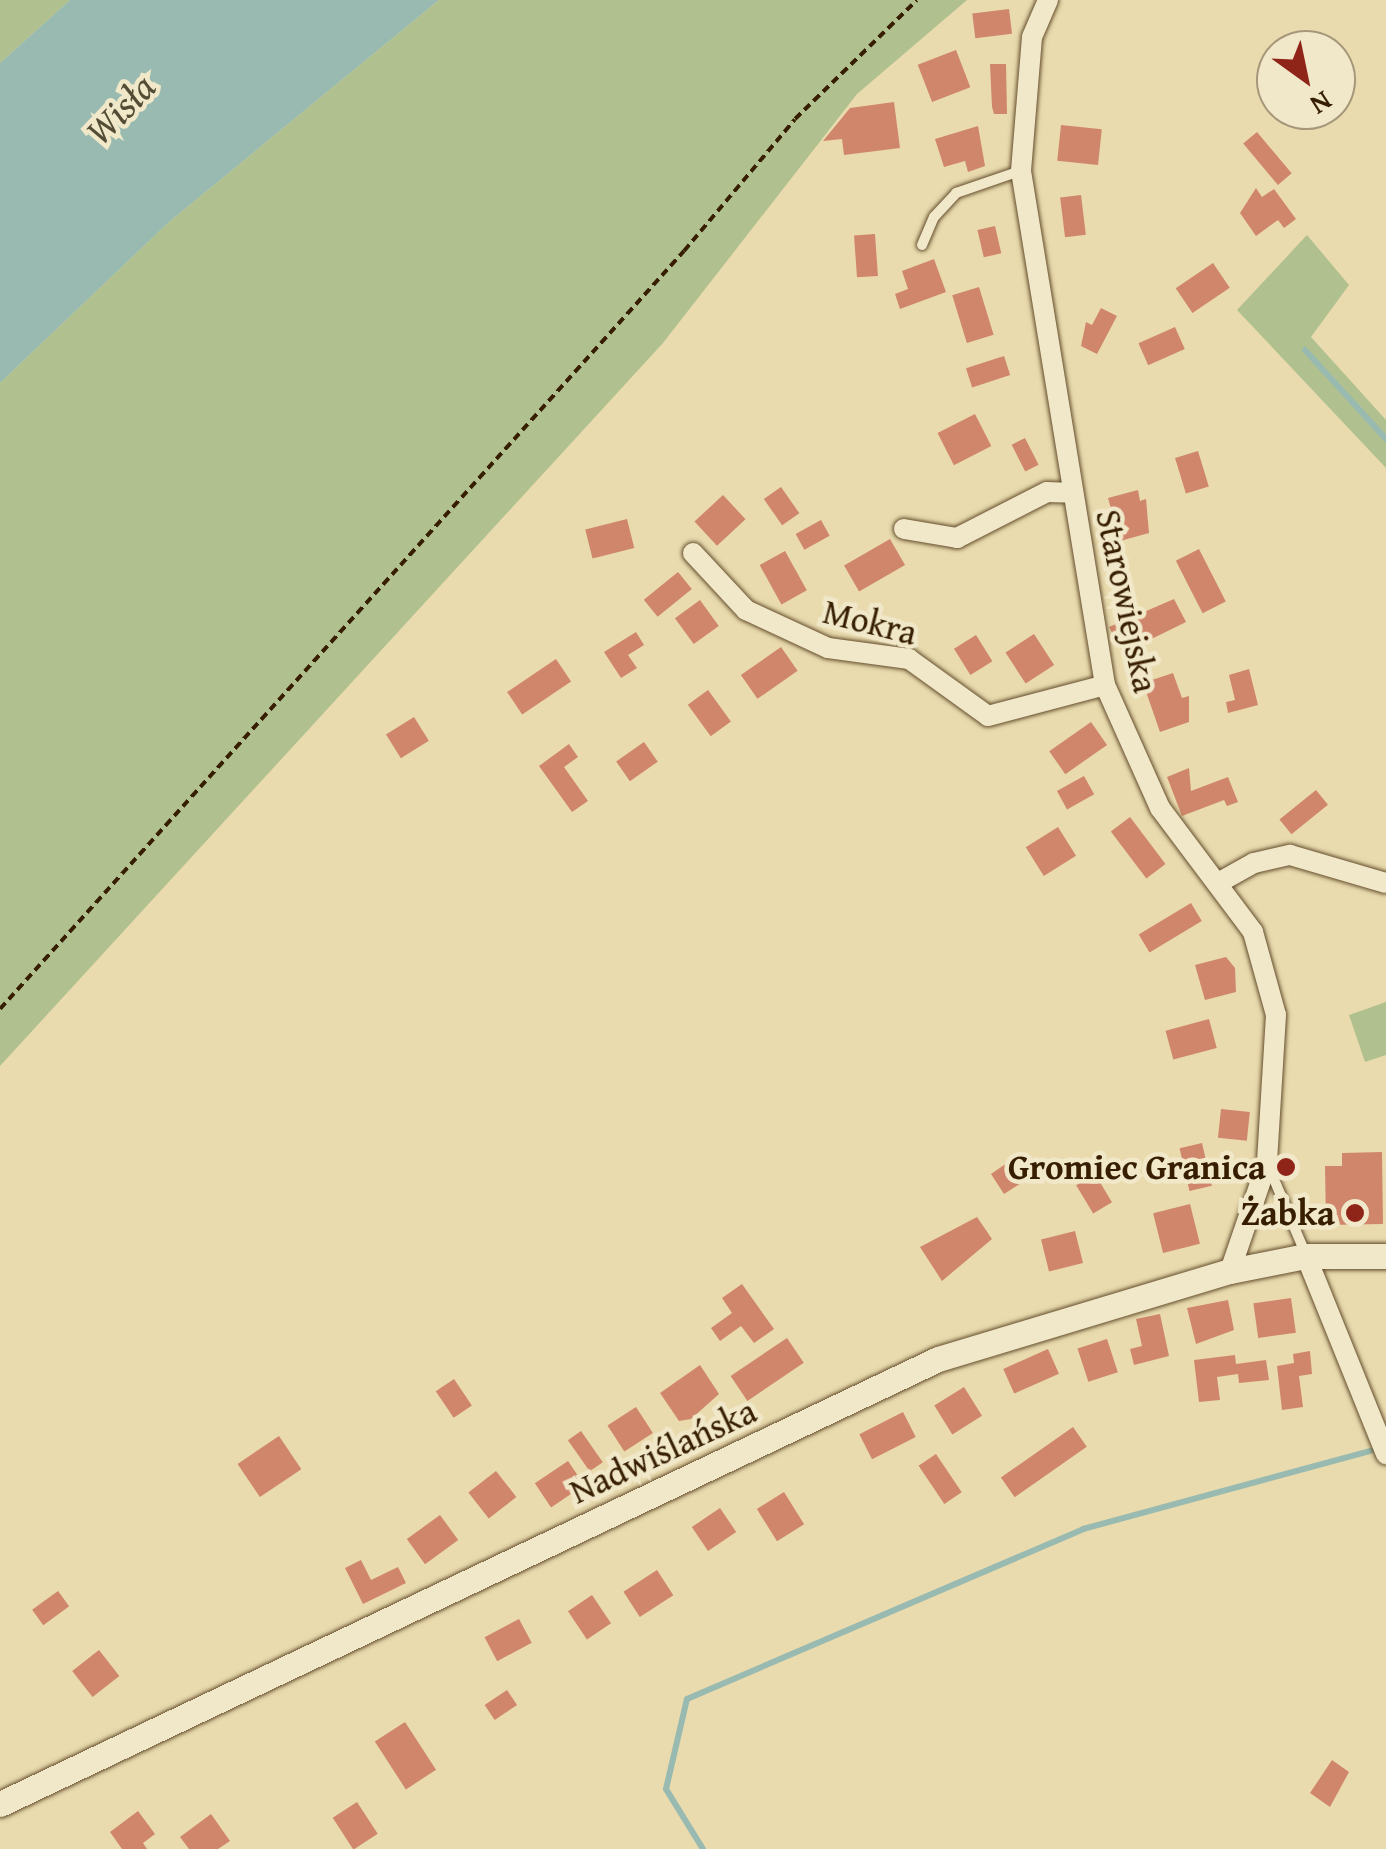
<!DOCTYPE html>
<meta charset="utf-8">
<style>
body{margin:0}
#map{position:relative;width:1386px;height:1849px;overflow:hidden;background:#e9dbae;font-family:"Gentium Book Plus",serif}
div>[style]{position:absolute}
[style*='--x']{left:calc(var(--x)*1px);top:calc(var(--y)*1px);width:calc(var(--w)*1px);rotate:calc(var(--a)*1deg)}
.green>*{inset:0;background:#b0c18f}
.water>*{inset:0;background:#98bab0}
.stream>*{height:6px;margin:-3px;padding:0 3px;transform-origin:3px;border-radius:3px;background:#98bab0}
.building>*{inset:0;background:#d0866b;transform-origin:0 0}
.path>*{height:4px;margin-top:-2px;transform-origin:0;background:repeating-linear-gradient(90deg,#371e01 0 8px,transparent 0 13px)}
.roads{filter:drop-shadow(0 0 2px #644d2c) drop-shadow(0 0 2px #644d2c)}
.service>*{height:10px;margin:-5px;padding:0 5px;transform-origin:5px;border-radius:5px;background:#f1e8ca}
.minor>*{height:20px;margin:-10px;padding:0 10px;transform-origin:10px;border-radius:10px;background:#f1e8ca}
.tertiary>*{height:25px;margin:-12.5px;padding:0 12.5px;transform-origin:12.5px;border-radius:12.5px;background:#f1e8ca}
.dots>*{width:28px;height:28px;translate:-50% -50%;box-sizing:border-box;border:5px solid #f1e8ca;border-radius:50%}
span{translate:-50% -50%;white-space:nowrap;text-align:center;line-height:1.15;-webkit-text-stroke:9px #f1e8ca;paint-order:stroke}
.street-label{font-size:35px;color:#371e01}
.poi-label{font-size:35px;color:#371e01;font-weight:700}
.right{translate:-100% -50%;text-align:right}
.water-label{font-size:38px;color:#544d36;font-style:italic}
.north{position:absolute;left:1256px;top:30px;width:100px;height:100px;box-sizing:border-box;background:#f1e8ca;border:2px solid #a7977a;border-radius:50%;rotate:147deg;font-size:28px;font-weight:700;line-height:40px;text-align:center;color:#371e01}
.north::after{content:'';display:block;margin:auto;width:35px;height:45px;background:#8f2418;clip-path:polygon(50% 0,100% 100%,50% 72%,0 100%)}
</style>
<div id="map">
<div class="green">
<i style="clip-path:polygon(0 0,70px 0,0 63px)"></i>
<i style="clip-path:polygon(439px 0,967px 0,857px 94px,663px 343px,0 1066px,0 383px,169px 222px)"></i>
<i style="clip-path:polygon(1307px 235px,1349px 285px,1311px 337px,1386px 420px,1386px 468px,1237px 310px)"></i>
<i style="clip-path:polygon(1386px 1002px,1386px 1055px,1365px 1062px,1349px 1015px)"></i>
</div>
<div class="water">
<i style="clip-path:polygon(70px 0,439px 0,169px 222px,0 383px,0 63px)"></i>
</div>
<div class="stream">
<i style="--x:1305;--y:350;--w:120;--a:47.7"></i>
<i style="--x:703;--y:1849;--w:70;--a:-121.7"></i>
<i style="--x:666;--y:1789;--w:92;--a:-76.9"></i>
<i style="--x:687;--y:1699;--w:431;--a:-23.2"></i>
<i style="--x:1083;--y:1529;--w:298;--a:-15.2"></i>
</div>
<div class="building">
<i style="left:1009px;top:9px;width:25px;height:37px;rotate:83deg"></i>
<i style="left:956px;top:50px;width:40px;height:41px;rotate:69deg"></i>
<i style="clip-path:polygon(990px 64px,1006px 64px,1007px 114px,994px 114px,992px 107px)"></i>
<i style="clip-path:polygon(894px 102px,900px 148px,844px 155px,842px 139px,823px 141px,850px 108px)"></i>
<i style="left:1061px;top:125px;width:41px;height:36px;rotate:6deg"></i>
<i style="clip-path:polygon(978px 126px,985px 166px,968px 172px,965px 161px,944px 167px,935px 139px)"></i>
<i style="left:1257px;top:132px;width:54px;height:18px;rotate:50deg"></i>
<i style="clip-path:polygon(1256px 188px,1262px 197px,1274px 189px,1296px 219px,1284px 228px,1278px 220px,1256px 236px,1240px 213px)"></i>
<i style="left:1081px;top:195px;width:40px;height:21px;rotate:83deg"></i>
<i style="left:995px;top:226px;width:28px;height:18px;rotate:77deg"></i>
<i style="left:875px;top:234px;width:42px;height:21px;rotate:86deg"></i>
<i style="clip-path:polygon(934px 259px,946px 292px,900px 309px,895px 294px,908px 289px,902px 271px)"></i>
<i style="left:1213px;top:263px;width:30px;height:45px;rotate:56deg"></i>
<i style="left:979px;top:287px;width:50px;height:28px;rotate:73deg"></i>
<i style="clip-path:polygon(1101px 308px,1117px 316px,1097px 354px,1081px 346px,1086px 322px,1092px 325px)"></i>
<i style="left:1175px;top:327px;width:24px;height:40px;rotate:66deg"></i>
<i style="left:1004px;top:356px;width:20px;height:40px;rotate:72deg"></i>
<i style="left:975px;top:414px;width:36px;height:42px;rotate:63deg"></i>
<i style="left:1025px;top:438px;width:30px;height:15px;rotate:63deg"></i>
<i style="left:1198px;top:451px;width:37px;height:24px;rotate:73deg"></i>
<i style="left:781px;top:487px;width:32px;height:21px;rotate:55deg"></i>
<i style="clip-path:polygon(1138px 490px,1140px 501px,1146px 499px,1149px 533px,1120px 541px,1108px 498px)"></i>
<i style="left:723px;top:495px;width:33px;height:39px;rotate:47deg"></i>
<i style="left:627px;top:519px;width:30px;height:43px;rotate:76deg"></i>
<i style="left:821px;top:520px;width:18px;height:29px;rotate:61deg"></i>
<i style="left:890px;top:539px;width:30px;height:53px;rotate:60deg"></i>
<i style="left:1199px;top:549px;width:59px;height:26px;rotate:63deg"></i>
<i style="left:785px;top:551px;width:45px;height:29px;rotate:61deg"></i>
<i style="left:678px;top:572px;width:22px;height:44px;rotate:51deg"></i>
<i style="clip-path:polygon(1174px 599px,1186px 622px,1123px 653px,1109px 627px)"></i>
<i style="left:700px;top:600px;width:32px;height:31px;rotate:54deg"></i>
<i style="clip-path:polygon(636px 632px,644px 645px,628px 655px,637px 668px,621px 678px,604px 652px)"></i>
<i style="left:1034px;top:634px;width:37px;height:34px;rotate:57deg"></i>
<i style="left:976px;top:635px;width:31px;height:26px;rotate:58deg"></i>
<i style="left:781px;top:647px;width:29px;height:49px;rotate:55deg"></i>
<i style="left:556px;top:659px;width:27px;height:59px;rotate:56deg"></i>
<i style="clip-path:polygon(1249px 669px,1258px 705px,1228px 713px,1226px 702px,1235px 700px,1229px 675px)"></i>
<i style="clip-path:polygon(1173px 673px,1182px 698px,1189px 696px,1189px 722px,1160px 732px,1143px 683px)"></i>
<i style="left:708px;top:690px;width:39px;height:25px;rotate:54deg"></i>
<i style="left:414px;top:717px;width:28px;height:33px;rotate:58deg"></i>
<i style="left:1091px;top:722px;width:28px;height:51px;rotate:55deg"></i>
<i style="left:644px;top:742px;width:24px;height:34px;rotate:55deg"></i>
<i style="clip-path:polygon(569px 744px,578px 757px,564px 767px,588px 801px,572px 812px,539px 766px)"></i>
<i style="clip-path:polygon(1189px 768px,1191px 791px,1228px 777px,1238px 802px,1227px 806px,1224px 800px,1182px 816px,1167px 777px)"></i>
<i style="left:1084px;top:776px;width:21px;height:31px;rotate:61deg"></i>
<i style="left:1316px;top:790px;width:19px;height:47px;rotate:51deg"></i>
<i style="left:1130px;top:817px;width:59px;height:24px;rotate:53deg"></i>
<i style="left:1058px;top:827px;width:34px;height:38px;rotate:58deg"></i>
<i style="left:1191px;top:903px;width:21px;height:61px;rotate:59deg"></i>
<i style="clip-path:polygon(1226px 957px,1235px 968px,1236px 992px,1205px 1000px,1195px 965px)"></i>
<i style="left:1209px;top:1019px;width:30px;height:45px;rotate:75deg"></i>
<i style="left:1221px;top:1109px;width:29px;height:29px;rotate:6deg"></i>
<i style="left:1202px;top:1143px;width:44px;height:23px;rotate:77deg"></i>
<i style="clip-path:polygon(1382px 1152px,1383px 1224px,1326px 1225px,1325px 1166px,1342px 1166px,1342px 1153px)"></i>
<i style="clip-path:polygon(1007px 1163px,1026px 1180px,1004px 1194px,991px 1174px)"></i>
<i style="left:1095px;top:1174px;width:33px;height:22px;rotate:59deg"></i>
<i style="left:1190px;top:1204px;width:41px;height:38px;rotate:76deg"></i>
<i style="clip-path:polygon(977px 1217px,992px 1239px,942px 1281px,920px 1247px)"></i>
<i style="left:1075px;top:1231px;width:33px;height:35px;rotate:76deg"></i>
<i style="clip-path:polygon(742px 1284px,774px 1329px,754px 1343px,741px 1326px,720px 1341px,711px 1328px,732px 1313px,722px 1298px)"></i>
<i style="left:1291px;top:1298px;width:35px;height:38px;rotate:82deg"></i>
<i style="clip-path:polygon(1228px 1300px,1234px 1330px,1196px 1344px,1187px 1308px)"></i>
<i style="clip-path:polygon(1160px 1314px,1169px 1356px,1134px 1365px,1130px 1349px,1142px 1346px,1136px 1319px)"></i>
<i style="left:787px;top:1338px;width:30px;height:68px;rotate:56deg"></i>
<i style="left:1107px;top:1339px;width:35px;height:31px;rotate:72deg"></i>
<i style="left:1048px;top:1349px;width:27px;height:49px;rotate:66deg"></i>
<i style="clip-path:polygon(1310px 1351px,1312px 1374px,1299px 1376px,1303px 1407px,1282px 1410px,1277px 1366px,1294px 1363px,1293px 1354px)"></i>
<i style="clip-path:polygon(1235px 1355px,1236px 1364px,1266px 1360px,1269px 1380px,1239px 1383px,1238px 1374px,1217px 1377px,1220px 1400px,1199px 1402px,1194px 1360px)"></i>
<i style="clip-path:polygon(700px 1365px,719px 1394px,691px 1419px,679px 1421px,660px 1393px)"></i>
<i style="left:454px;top:1379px;width:32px;height:22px;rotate:56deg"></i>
<i style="left:964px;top:1387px;width:34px;height:35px;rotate:58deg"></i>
<i style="left:636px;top:1407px;width:31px;height:34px;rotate:57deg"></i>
<i style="left:903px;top:1412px;width:28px;height:49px;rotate:63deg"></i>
<i style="left:1073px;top:1427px;width:24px;height:88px;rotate:55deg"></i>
<i style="left:581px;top:1431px;width:38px;height:16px;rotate:55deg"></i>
<i style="left:279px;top:1436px;width:40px;height:50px;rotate:56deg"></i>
<i style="left:936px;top:1454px;width:46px;height:21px;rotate:56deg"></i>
<i style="left:568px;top:1461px;width:29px;height:40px;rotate:56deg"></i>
<i style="left:496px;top:1471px;width:33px;height:35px;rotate:52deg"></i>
<i style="left:784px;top:1492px;width:38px;height:32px;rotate:58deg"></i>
<i style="left:720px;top:1508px;width:29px;height:34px;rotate:56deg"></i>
<i style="left:440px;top:1515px;width:31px;height:41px;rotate:54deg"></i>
<i style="clip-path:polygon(361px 1560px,371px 1580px,398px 1567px,406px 1583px,363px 1604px,345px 1568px)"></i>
<i style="left:657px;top:1570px;width:30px;height:40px;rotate:57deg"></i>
<i style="left:58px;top:1591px;width:19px;height:32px;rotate:54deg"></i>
<i style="left:592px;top:1595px;width:34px;height:29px;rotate:56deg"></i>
<i style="left:519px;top:1619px;width:27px;height:39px;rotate:62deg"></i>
<i style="left:99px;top:1650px;width:33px;height:34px;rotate:52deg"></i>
<i style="left:507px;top:1690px;width:18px;height:27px;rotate:56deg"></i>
<i style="left:405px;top:1722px;width:57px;height:36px;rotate:57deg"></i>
<i style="clip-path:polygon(1332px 1760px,1349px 1772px,1330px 1807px,1310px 1793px)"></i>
<i style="left:357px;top:1802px;width:38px;height:29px;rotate:57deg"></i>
<i style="clip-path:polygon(138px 1811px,155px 1834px,143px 1843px,147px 1849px,122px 1849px,110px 1832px)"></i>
<i style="clip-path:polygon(211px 1814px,230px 1841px,218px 1849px,189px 1849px,180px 1837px)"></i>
</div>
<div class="path">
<i style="--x:0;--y:1009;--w:1021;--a:-47.94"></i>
<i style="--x:684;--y:251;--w:172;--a:-49.9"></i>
<i style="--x:795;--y:119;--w:170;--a:-44.3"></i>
</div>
<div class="roads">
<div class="service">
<i style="--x:922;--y:245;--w:30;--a:-67"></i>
<i style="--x:934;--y:217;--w:33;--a:-47"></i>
<i style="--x:956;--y:193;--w:68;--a:-19"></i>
<i style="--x:1268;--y:1165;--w:98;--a:67.1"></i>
</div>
<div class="minor">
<i style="--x:1048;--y:0;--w:40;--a:113.4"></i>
<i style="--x:1032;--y:37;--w:134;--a:94.7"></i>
<i style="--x:1021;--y:171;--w:521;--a:80.72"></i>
<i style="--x:1105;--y:685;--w:135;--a:65.9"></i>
<i style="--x:1160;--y:808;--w:155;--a:53.1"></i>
<i style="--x:1253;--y:932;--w:86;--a:74.5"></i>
<i style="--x:1276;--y:1015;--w:148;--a:93.5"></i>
<i style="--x:1267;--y:1163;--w:114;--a:108.9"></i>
<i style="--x:904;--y:529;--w:54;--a:9.6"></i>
<i style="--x:957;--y:538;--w:101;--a:-27.1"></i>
<i style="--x:1047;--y:492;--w:25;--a:2"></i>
<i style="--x:693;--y:553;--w:78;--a:47.1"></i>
<i style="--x:746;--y:610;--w:90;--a:24.9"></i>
<i style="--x:828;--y:648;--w:82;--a:7.7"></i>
<i style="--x:909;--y:659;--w:97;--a:35.8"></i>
<i style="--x:988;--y:716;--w:121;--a:-14.8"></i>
<i style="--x:1218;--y:883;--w:41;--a:-29.1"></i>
<i style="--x:1254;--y:863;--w:37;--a:-13"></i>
<i style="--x:1290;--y:855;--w:100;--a:16.3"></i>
<i style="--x:1306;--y:1256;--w:214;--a:68"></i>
</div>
<div class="tertiary">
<i style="--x:0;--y:1804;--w:1038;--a:-25.38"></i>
<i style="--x:938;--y:1359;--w:305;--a:-16.8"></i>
<i style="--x:1230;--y:1271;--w:77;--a:-11.2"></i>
<i style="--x:1306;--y:1256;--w:80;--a:0"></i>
</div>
</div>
<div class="dots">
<i style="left:1286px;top:1167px;background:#8f2418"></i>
<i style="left:1355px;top:1213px;background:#8f2418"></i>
</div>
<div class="street-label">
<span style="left:1127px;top:601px;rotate:78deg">Starowiejska</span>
<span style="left:870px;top:622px;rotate:14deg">Mokra</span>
<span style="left:663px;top:1451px;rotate:-25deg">Nadwiślańska</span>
</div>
<div class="poi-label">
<span class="right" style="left:1266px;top:1167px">Gromiec Granica</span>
<span class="right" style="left:1335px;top:1213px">Żabka</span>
</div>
<div class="water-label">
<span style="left:120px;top:109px;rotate:-46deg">Wisła</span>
</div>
<div class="north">N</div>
</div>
